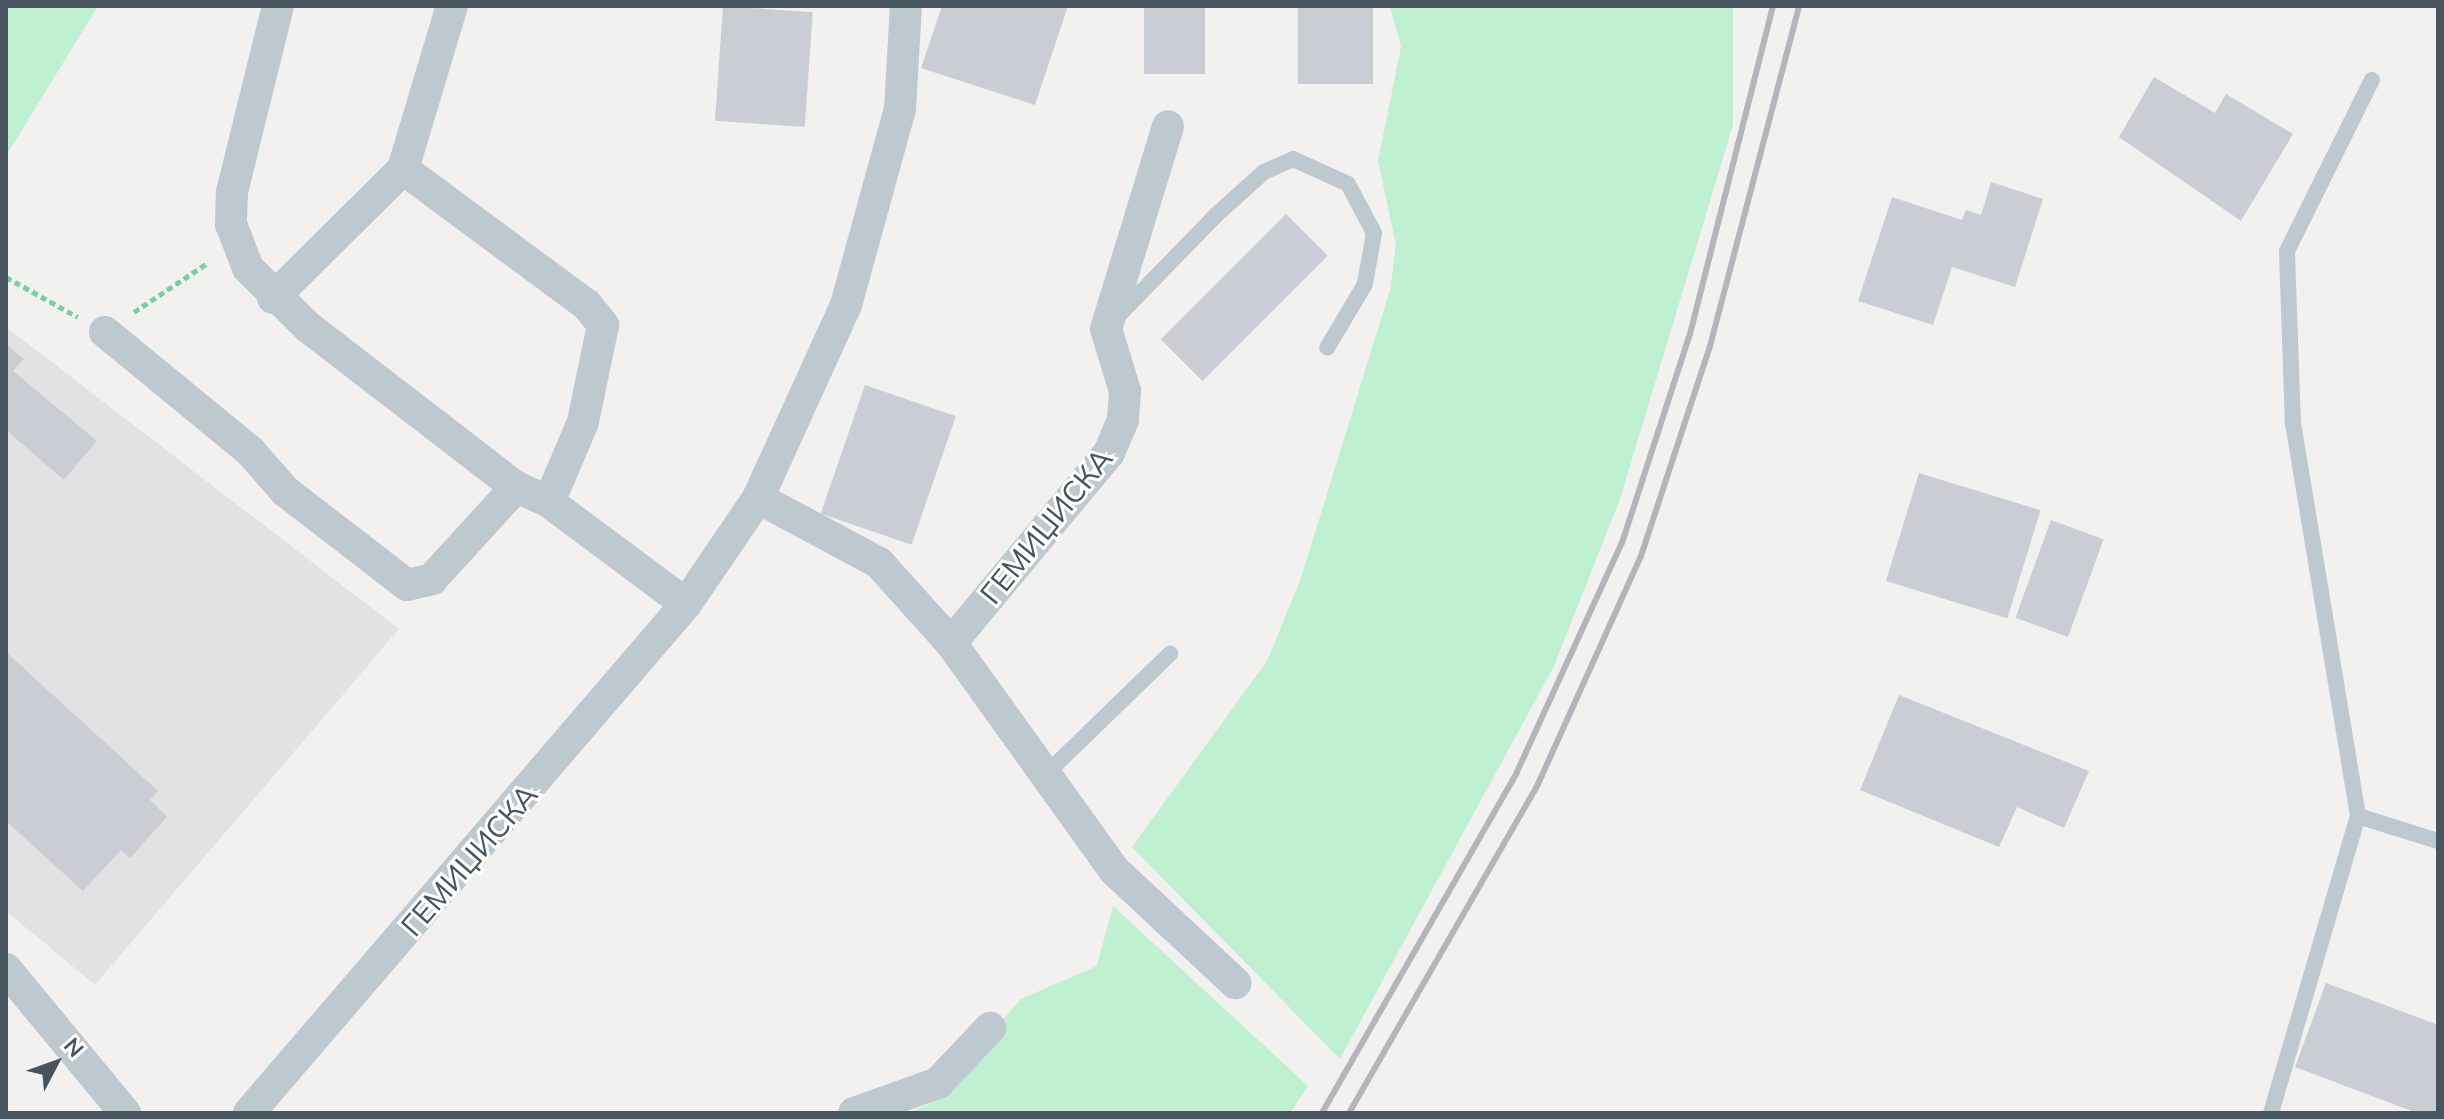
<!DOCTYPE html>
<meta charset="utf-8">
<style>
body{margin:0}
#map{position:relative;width:2444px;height:1119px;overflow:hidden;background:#f3f0f0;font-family:Mulish,sans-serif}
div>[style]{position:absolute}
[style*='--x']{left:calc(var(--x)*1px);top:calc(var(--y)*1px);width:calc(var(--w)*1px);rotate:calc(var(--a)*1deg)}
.education>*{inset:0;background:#e4e1e2}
.green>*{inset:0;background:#bff0d2}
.building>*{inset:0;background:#cacdd3;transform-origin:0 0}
.path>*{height:5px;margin-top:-2.5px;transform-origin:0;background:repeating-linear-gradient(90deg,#77cfa4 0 6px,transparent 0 10px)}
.lane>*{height:16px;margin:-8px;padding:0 8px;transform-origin:8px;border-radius:8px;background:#bec8cf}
.street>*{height:32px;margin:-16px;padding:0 16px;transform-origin:16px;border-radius:16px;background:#bec8cf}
.rail>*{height:6px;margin:-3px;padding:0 3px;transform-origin:3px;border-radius:3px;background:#b2b6bb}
span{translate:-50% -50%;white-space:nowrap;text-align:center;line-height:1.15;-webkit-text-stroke:6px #fff;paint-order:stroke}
.street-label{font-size:30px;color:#48545e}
.frame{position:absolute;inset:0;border:8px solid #48545e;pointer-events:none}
.north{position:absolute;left:16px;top:1023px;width:80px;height:80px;-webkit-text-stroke:6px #fff;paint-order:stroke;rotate:49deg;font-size:22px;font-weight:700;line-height:32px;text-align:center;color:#48545e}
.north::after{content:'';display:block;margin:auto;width:28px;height:36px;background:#48545e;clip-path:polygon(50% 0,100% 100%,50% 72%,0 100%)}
</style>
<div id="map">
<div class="education">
<i style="clip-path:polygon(6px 327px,399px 629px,95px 985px,6px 911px)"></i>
</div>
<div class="green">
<i style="clip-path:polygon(6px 6px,98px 6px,6px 156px)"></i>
<i style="clip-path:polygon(1390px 6px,1733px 6px,1733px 125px,1620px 499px,1554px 666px,1340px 1059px,1132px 847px,1267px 661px,1301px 578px,1390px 290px,1396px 245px,1378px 161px,1401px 47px)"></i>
<i style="clip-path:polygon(1113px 906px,1308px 1086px,1290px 1113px,907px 1113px,928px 1105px,1021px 999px,1097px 966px)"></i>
</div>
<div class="building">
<i style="left:723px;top:6px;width:90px;height:115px;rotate:4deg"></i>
<i style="clip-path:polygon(942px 6px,1068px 6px,1035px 105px,921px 68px)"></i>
<i style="left:1144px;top:6px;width:61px;height:68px"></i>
<i style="left:1298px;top:6px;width:75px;height:78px"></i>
<i style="clip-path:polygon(2154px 77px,2215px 113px,2226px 94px,2293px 134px,2241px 221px,2119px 137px)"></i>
<i style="clip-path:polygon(1991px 182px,2043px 199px,2015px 287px,1952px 267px,1933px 325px,1858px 301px,1892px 197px,1962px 220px,1966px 210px,1981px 215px)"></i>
<i style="left:1286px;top:214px;width:59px;height:177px;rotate:45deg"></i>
<i style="clip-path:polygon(6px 344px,24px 359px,13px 371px,97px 441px,64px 480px,6px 430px)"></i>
<i style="left:865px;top:385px;width:96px;height:136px;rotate:19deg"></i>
<i style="left:1919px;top:473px;width:127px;height:113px;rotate:17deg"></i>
<i style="left:2051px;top:520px;width:56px;height:104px;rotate:20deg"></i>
<i style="clip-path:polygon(6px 652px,158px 791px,150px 800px,167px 817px,130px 858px,121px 850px,83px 891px,6px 821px)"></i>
<i style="clip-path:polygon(1899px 695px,2089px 771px,2064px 828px,2017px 807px,1999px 847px,1860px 790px)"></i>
<i style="clip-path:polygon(2326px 983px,2438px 1025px,2438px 1113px,2417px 1113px,2295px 1067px)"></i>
</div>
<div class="path">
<i style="--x:6;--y:277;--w:82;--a:29.1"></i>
<i style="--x:134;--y:312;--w:90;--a:-33.7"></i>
</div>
<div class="lane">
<i style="--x:1115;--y:319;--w:145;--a:-45.8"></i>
<i style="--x:1216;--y:215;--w:64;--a:-41.9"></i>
<i style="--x:1264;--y:172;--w:32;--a:-24"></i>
<i style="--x:1293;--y:159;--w:60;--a:24.4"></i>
<i style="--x:1348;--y:184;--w:55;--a:62"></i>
<i style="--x:1374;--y:233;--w:52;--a:100"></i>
<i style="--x:1365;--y:284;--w:74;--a:120.7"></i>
<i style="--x:1046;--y:774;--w:173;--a:-44.1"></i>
<i style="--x:2358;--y:816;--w:84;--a:17.4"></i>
<i style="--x:2271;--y:1113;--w:309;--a:-73.7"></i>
<i style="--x:2358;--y:816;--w:396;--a:-99.4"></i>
<i style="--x:2293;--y:425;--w:174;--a:-92"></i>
<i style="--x:2287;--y:251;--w:191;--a:-63.6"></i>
</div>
<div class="street">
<i style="--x:278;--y:6;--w:192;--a:103.9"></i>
<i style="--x:232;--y:192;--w:32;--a:92"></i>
<i style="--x:231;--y:224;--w:47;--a:68.9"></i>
<i style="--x:248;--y:268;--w:84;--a:44.5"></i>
<i style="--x:308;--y:327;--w:262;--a:37.6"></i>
<i style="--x:516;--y:487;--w:36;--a:24"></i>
<i style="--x:549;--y:502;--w:171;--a:36.7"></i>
<i style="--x:403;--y:169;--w:229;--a:36.5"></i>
<i style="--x:587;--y:305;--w:26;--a:51"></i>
<i style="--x:603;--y:325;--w:99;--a:101.7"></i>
<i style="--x:583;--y:422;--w:87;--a:113"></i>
<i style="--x:273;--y:298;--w:183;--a:-44.8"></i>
<i style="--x:403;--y:169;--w:170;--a:-73.3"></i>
<i style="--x:105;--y:332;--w:189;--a:39.4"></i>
<i style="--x:251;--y:452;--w:52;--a:48.9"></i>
<i style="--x:285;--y:491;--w:154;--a:37.6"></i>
<i style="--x:407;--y:585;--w:26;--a:-13"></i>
<i style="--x:432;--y:579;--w:125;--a:-47.6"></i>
<i style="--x:758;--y:498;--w:137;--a:28.2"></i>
<i style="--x:879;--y:563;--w:108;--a:48"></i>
<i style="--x:951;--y:643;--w:279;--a:54.3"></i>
<i style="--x:1114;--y:870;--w:166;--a:43"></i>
<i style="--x:951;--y:643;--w:247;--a:-50.3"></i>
<i style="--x:1109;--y:453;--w:36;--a:-67"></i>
<i style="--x:1123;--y:420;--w:29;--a:-86"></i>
<i style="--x:1125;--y:391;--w:65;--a:-107"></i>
<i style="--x:1106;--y:329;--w:212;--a:-73"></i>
<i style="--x:6;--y:969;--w:187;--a:50.4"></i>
<i style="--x:249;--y:1113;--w:671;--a:-49.35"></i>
<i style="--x:686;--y:604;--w:128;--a:-55.8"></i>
<i style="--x:758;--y:498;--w:212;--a:-65.5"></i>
<i style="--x:846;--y:305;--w:203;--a:-74.6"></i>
<i style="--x:900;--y:109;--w:103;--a:-86.7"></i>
<i style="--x:854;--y:1113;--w:89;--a:-19.7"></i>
<i style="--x:938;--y:1083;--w:76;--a:-46.6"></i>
</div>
<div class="rail">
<i style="--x:1322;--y:1113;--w:391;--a:-60.2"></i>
<i style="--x:1516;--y:774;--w:254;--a:-65.4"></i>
<i style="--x:1622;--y:543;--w:220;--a:-72"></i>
<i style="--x:1690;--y:334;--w:338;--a:-75.8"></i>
<i style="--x:1349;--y:1113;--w:379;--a:-60.1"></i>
<i style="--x:1538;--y:784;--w:250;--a:-65.7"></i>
<i style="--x:1641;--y:556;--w:221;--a:-71.8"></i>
<i style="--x:1710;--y:346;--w:351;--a:-75.3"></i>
</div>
<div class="street-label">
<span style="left:1046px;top:526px;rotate:-51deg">ГЕМИЏИСКА</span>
<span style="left:469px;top:860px;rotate:-49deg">ГЕМИЏИСКА</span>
</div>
<div class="frame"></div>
<div class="north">N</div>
</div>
